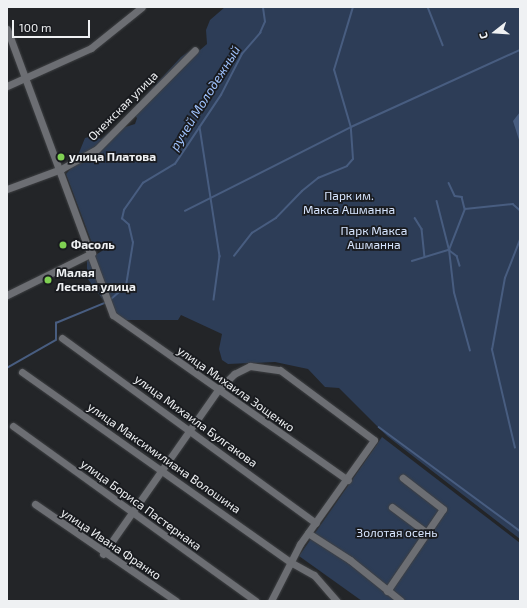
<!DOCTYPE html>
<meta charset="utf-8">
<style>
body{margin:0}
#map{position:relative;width:527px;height:608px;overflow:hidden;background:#232528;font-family:"Exo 2",sans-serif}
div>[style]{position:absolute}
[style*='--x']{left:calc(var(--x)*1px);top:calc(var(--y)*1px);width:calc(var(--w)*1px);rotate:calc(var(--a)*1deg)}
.green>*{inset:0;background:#2d3d57}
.water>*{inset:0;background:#485d80}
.stream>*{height:1.5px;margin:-0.75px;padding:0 0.75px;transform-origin:0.75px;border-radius:0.75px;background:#485d80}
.roads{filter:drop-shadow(0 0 1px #3e4043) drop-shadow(0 0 1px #3e4043)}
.minor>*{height:7px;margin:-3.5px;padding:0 3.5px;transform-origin:3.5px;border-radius:3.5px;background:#6c6e73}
.dots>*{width:11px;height:11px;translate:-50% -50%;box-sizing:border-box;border:2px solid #191b1f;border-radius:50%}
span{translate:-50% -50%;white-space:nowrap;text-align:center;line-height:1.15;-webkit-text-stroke:3.5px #191b1f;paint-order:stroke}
.street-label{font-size:12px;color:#eff1f3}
.poi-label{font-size:12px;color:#eff1f3;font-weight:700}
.left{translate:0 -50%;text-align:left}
.park-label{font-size:12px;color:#d6e4fd}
.water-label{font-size:13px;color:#9fc2fd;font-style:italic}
.frame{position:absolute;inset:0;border:8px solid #eff1f3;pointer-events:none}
.north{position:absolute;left:475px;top:12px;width:40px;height:40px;-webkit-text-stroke:3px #191b1f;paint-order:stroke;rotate:253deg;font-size:11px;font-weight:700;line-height:16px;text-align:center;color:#eff1f3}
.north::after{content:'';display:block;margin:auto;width:14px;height:18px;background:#eff1f3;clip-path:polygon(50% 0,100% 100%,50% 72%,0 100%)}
.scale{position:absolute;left:12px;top:20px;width:78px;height:18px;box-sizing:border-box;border:2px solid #eff1f3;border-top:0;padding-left:5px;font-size:12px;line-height:14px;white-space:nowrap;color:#eff1f3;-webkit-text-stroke:3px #191b1f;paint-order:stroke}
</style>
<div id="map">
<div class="green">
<i style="clip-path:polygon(225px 7px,520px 7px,520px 539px,387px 436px,339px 388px,325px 387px,308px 369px,275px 362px,228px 364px,222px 360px,219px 349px,222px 334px,181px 315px,178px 320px,118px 320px,87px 278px,87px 260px,102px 251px,101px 246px,93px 246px,66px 174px,74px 165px,85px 138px,93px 136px,101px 139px,109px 132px,135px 124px,137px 118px,131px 111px,181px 57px,195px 47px,200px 50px,207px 44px,206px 30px,210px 20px)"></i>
<i style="clip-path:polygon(382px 437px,520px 543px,520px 601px,362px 601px,299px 556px)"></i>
</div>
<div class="water">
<i style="clip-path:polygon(520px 112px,520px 143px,513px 121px)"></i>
</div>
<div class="stream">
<i style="--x:428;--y:7;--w:41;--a:68.5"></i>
<i style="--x:200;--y:127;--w:131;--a:81.2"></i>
<i style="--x:220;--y:256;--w:44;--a:97.8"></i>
<i style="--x:449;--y:183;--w:14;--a:65"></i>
<i style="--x:455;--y:196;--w:7;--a:8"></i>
<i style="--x:462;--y:197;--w:12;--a:76"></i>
<i style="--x:437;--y:201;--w:49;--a:75.7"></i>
<i style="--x:185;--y:211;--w:186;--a:-26.8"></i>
<i style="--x:351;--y:127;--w:186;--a:-24.5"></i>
<i style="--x:415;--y:218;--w:13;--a:58"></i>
<i style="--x:422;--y:229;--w:28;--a:84"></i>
<i style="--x:234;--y:256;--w:29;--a:-52"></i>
<i style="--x:252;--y:233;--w:28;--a:-32"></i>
<i style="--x:276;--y:218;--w:37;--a:-46"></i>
<i style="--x:302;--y:191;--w:21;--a:-39"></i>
<i style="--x:318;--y:178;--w:31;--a:-22"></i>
<i style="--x:347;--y:166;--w:9;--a:-49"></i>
<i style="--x:353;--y:159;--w:31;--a:-94"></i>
<i style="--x:351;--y:128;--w:60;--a:-106.3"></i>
<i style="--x:334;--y:70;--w:66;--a:-73.2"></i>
<i style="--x:412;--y:261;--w:39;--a:-17"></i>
<i style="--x:449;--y:250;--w:10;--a:37"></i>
<i style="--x:457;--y:256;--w:10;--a:73"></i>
<i style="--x:110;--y:300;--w:21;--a:-41"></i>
<i style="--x:126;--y:286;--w:44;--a:-80.8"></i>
<i style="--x:133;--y:243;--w:18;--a:-103"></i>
<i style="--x:129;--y:225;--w:9;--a:-139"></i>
<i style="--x:122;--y:219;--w:9;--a:-77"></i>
<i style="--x:124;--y:210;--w:33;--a:-55"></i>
<i style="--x:143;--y:183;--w:37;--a:-31"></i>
<i style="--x:175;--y:164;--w:83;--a:-56.3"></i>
<i style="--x:221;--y:95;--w:46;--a:-62.9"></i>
<i style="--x:242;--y:54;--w:28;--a:-49"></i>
<i style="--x:260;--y:33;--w:12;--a:-66"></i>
<i style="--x:265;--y:22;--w:15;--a:-98"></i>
<i style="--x:470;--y:351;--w:60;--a:-105.4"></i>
<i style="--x:454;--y:293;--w:43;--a:-96.6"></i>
<i style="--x:449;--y:250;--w:44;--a:-68.7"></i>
<i style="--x:465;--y:209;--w:48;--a:-5.9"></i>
<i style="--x:513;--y:204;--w:9;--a:41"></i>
<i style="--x:7;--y:368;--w:56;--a:-29.7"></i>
<i style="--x:56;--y:340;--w:17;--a:-90"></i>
<i style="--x:56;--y:323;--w:55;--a:-22.4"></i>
<i style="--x:379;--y:427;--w:175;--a:36.4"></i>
<i style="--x:515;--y:448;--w:101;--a:-103.2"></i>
<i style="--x:492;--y:350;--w:73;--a:-79.8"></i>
<i style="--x:505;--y:278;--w:41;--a:-68.5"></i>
</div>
<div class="roads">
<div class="minor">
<i style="--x:7;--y:29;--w:305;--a:69.7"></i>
<i style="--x:113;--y:315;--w:287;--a:35.1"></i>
<i style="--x:7;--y:86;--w:92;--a:-24.3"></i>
<i style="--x:91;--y:48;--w:65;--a:-38.8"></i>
<i style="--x:7;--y:189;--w:58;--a:-20.3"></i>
<i style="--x:61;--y:169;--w:41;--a:-29.1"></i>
<i style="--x:97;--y:149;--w:139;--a:-45.3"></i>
<i style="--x:7;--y:295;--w:95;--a:-26.3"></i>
<i style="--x:62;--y:338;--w:314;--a:36.1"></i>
<i style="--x:22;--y:372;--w:331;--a:35.3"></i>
<i style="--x:292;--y:563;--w:25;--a:29"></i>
<i style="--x:314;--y:575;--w:35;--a:49"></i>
<i style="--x:13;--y:426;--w:299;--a:35.8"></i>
<i style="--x:35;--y:504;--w:171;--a:34.5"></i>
<i style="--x:392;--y:507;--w:44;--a:36.6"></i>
<i style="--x:308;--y:533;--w:50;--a:32.7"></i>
<i style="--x:350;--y:560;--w:65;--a:38.8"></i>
<i style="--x:103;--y:554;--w:200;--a:-55"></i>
<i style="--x:218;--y:390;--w:23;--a:-45"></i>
<i style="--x:234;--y:374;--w:18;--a:-27"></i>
<i style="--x:250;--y:366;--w:30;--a:8"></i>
<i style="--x:280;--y:370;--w:117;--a:36.7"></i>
<i style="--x:374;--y:440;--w:128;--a:125.4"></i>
<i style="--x:300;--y:544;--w:64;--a:117"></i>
<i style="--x:387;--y:591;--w:99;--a:-55.7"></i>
<i style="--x:443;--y:509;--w:51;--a:-142.2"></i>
</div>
</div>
<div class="dots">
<i style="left:61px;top:157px;background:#7fd052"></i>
<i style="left:63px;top:245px;background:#7fd052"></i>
<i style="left:48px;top:280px;background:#7fd052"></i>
</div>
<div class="street-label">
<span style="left:123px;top:106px;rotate:-45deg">Онежская улица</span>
<span style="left:236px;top:389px;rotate:35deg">улица Михаила Зощенко</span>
<span style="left:196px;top:421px;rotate:36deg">улица Михаила Булгакова</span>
<span style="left:164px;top:458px;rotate:35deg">улица Максимилиана Волошина</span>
<span style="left:141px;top:505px;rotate:36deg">улица Бориса Пастернака</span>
<span style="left:111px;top:544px;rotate:34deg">улица Ивана Франко</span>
</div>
<div class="poi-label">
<span class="left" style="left:69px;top:157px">улица Платова</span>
<span class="left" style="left:71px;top:245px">Фасоль</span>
<span class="left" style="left:56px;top:280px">Малая<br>Лесная улица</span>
</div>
<div class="park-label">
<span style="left:349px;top:203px">Парк им.<br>Макса Ашманна</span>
<span style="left:374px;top:238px">Парк Макса<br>Ашманна</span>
<span style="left:397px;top:533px">Золотая осень</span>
</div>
<div class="water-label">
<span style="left:205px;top:98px;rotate:-58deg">ручей Молодежный</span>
</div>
<div class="frame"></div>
<div class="north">С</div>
<div class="scale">100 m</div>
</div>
